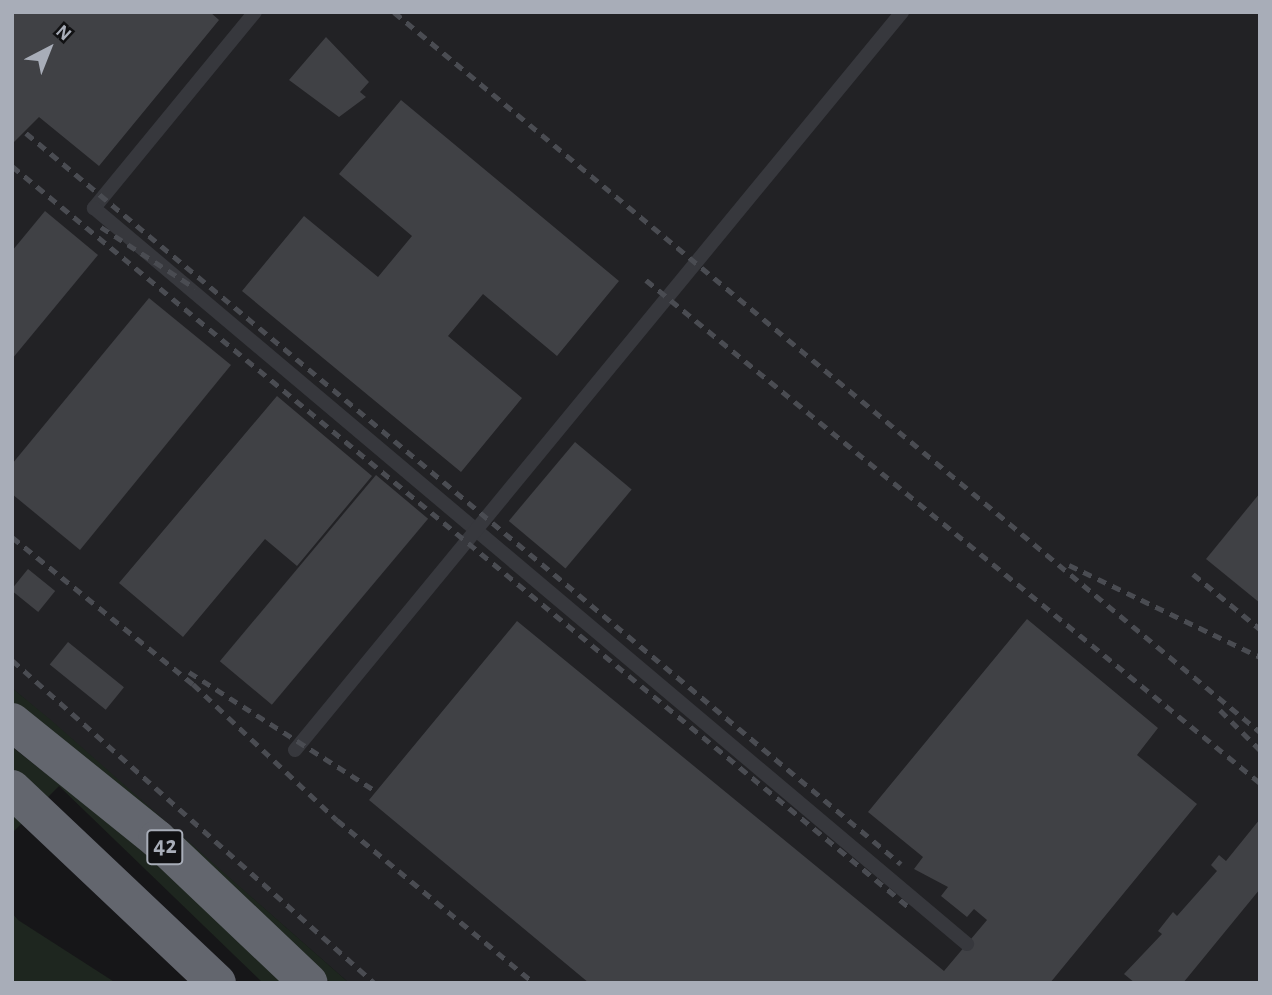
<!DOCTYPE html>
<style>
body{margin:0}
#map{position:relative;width:1272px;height:995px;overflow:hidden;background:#161618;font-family:"Alegreya Sans",sans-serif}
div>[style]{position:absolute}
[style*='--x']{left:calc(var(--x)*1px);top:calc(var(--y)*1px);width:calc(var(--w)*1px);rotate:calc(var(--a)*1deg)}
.built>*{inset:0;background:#222225}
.green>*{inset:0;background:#1e261f}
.building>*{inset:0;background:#404145;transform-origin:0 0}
.lane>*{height:14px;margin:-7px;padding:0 7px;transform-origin:7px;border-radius:7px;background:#37383d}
.highway>*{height:38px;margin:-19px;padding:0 19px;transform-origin:19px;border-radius:19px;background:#63666e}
.rail>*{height:5px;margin-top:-2.5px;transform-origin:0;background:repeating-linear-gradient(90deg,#4a4c52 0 9px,transparent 0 16px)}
span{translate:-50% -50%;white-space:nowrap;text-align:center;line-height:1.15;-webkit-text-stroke:7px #111113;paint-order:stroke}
.shield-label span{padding:2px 5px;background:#111113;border:2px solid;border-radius:5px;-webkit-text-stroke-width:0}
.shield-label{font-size:24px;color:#a8adb8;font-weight:700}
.frame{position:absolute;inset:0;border:14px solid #a8adb8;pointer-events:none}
.north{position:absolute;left:14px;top:14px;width:70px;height:70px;-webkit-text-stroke:5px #111113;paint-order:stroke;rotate:42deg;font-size:19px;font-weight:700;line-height:28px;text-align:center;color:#a8adb8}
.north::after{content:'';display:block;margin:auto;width:24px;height:32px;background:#a8adb8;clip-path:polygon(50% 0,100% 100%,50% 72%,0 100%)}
</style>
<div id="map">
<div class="built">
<i style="clip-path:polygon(12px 12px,1260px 12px,1260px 983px,349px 983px,12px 688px)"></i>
</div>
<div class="green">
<i style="clip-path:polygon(12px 688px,52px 721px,349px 983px,331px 983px,175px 837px,12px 707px)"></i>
<i style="clip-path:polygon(12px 747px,128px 838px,284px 983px,263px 983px,59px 786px,12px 833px)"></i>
<i style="clip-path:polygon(12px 913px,18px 920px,116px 983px,12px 983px)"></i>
</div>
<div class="building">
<i style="clip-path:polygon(12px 12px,210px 12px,219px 20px,99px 166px,39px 117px,12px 144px)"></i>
<i style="clip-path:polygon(326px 37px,369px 82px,360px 92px,366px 97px,339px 117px,289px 80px)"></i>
<i style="clip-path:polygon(401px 100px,619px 281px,557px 356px,483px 294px,448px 336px,522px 398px,461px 472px,242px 291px,304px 216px,378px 277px,412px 236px,339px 174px)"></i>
<i style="clip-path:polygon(45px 211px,98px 255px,12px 359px,12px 251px)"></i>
<i style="clip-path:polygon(149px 298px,231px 365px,80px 550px,12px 494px,12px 464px)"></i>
<i style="clip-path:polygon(277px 396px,372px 476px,297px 566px,265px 539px,183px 637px,119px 583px)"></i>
<i style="left:575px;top:442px;width:74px;height:103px;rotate:40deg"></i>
<i style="left:376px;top:475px;width:68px;height:243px;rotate:40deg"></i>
<i style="clip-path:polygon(1260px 493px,1260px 603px,1206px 559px)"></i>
<i style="left:28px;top:569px;width:35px;height:27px;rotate:39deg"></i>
<i style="clip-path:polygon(1027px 619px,1158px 728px,1137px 755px,1197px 804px,1050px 983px,589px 983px,369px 800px,517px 621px,944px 971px,987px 920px,974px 909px,967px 917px,941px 896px,948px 887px,914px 869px,923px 857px,868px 812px)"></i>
<i style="left:68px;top:642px;width:72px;height:29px;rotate:39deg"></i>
<i style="clip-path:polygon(1260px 819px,1260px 889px,1183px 983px,1135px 983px,1124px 974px,1162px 934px,1158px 931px,1173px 912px,1177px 916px,1217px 871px,1211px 865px,1219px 855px,1226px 861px)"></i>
</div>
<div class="lane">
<i style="--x:255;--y:12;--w:254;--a:129.4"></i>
<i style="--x:94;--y:208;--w:1142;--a:40.13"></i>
<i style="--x:295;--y:750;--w:956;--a:-50.56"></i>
</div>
<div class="highway">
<i style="--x:12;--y:722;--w:186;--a:38.9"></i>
<i style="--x:157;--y:839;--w:209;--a:43.5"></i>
<i style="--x:12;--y:789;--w:282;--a:43.4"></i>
</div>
<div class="rail">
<i style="--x:394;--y:12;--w:1126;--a:39.74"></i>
<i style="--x:26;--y:133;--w:1140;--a:39.88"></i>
<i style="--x:12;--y:166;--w:1166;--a:39.57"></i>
<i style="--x:101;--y:227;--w:112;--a:33"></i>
<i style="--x:646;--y:280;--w:794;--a:39.32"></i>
<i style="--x:12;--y:537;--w:233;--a:39.1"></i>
<i style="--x:193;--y:684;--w:198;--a:43.4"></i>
<i style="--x:337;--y:820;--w:256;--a:39.6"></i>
<i style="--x:1069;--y:565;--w:212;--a:25.7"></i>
<i style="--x:1193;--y:574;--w:87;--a:39.4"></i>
<i style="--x:12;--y:660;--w:486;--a:41.7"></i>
<i style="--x:189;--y:672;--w:222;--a:32.5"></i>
<i style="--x:1220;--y:710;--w:57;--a:45"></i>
</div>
<div class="shield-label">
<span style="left:165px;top:847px">42</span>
</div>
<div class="frame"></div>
<div class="north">N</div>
</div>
